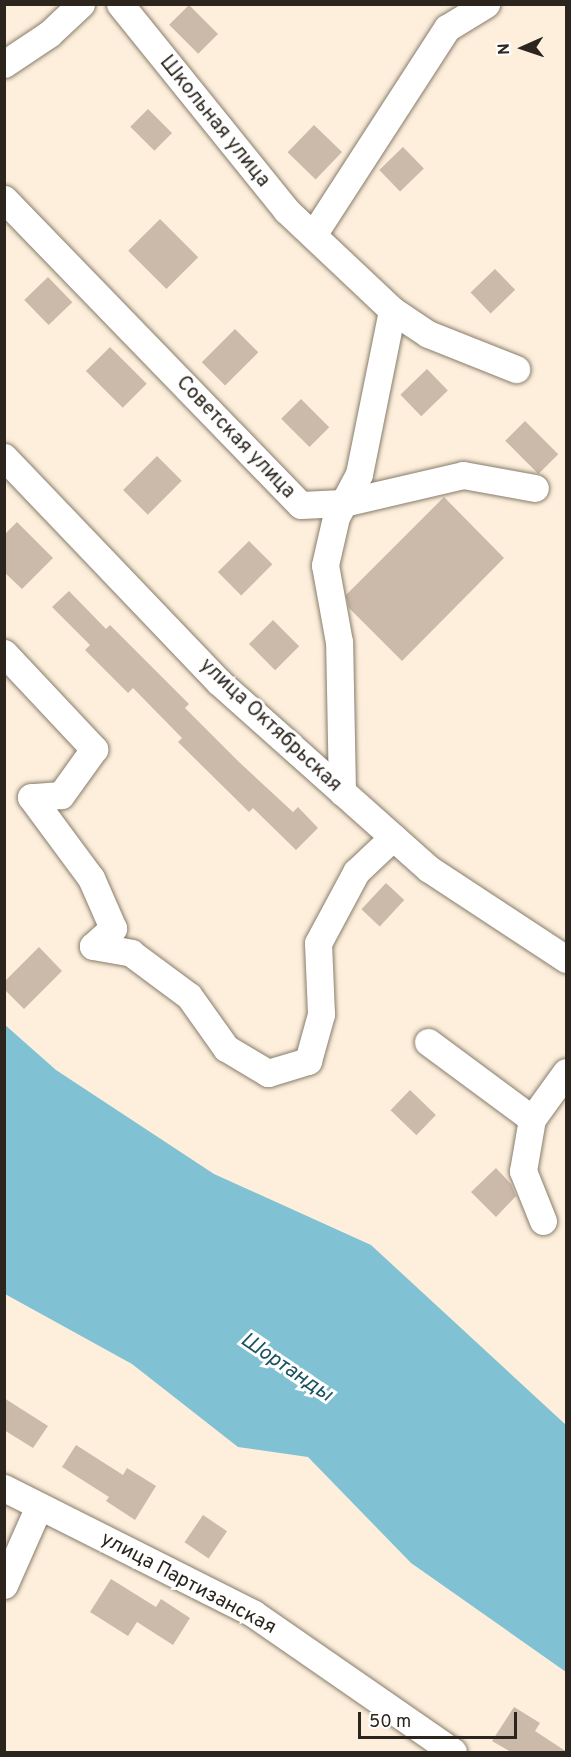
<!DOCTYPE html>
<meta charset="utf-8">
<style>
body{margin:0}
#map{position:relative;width:571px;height:1757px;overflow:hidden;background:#fdefdc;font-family:Overpass,sans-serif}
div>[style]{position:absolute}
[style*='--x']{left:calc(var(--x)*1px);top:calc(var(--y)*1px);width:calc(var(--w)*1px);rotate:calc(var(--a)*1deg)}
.water>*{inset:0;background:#80c1d4}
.building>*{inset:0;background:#cbb9aa;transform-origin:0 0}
.roads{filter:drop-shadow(0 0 2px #887c6b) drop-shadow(0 0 2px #887c6b)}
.minor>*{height:27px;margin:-13.5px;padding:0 13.5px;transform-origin:13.5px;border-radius:13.5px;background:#fff}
span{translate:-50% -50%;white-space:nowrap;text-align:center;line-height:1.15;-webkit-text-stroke:6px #fff;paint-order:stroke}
.street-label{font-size:20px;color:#2b251e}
.water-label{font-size:21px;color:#1b5260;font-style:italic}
.frame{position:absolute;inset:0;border:6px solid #2b251e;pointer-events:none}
.north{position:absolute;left:493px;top:18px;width:60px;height:60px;-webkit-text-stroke:4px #fff;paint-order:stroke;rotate:267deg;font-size:16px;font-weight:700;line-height:24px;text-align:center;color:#2b251e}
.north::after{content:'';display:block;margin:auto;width:21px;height:27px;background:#2b251e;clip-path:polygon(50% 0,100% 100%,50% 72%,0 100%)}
.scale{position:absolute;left:358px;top:1712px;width:159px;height:27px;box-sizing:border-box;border:3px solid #2b251e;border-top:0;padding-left:8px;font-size:18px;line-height:21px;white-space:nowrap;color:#2b251e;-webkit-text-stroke:4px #fff;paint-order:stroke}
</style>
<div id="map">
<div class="water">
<i style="clip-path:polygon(4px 1024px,56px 1070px,214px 1174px,371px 1245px,566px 1425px,566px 1672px,411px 1563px,308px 1457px,238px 1447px,132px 1364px,5px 1294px)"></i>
</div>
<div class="building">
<i style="left:189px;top:5px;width:41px;height:28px;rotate:45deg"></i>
<i style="left:148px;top:109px;width:34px;height:25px;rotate:45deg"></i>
<i style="left:314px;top:125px;width:39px;height:38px;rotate:44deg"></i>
<i style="left:403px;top:147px;width:30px;height:33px;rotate:46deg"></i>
<i style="left:160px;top:219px;width:54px;height:45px;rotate:45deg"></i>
<i style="left:495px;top:269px;width:29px;height:34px;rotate:46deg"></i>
<i style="left:48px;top:277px;width:35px;height:33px;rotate:46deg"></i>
<i style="left:235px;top:329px;width:33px;height:47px;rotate:45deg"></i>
<i style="left:110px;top:347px;width:52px;height:34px;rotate:45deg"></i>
<i style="left:427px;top:369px;width:30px;height:37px;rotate:46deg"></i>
<i style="left:301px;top:399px;width:40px;height:28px;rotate:45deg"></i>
<i style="left:525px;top:421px;width:47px;height:28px;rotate:45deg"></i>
<i style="left:157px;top:456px;width:35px;height:48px;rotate:45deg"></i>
<i style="clip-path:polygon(444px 497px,504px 558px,402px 661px,349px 608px,346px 595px)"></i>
<i style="clip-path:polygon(17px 522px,53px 558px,22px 589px,4px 572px,4px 535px)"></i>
<i style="left:249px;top:541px;width:33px;height:44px;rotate:45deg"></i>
<i style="clip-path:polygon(69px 591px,106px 629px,110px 625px,189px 704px,185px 708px,239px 762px,293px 812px,298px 807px,318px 828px,296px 850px,253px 808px,249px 812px,178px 742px,182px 738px,133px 688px,128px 693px,85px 650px,90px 645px,52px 607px)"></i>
<i style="left:273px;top:620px;width:37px;height:34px;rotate:45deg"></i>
<i style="left:386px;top:883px;width:25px;height:36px;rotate:43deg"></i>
<i style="clip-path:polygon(39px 947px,62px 971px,24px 1009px,4px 989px,4px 982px)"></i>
<i style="left:410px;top:1090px;width:36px;height:28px;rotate:44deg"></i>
<i style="clip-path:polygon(496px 1168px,511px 1184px,516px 1196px,496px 1217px,471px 1192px)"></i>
<i style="clip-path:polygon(4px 1398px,48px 1426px,33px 1448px,4px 1430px)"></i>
<i style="clip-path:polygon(76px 1445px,123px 1475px,127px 1468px,156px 1486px,135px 1520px,106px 1501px,109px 1497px,62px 1467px)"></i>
<i style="left:203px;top:1515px;width:29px;height:33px;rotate:34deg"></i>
<i style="clip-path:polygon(111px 1579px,156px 1607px,161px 1599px,190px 1618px,173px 1645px,137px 1622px,128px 1636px,90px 1612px)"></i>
<i style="clip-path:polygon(514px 1707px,540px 1723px,535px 1731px,567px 1752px,511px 1752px,492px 1741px)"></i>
</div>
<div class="roads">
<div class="minor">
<i style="--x:120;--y:4;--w:265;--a:51.1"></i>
<i style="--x:286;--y:210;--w:146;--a:43.3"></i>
<i style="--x:392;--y:310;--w:43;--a:33.7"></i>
<i style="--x:428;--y:334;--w:95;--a:21.7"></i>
<i style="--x:4;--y:64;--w:54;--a:-33.7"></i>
<i style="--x:49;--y:34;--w:44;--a:-43.2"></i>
<i style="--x:4;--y:199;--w:426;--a:45.9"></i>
<i style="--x:301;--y:505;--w:42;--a:-2.7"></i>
<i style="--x:343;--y:503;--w:123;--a:-13.1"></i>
<i style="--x:463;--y:475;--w:73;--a:10.2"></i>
<i style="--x:313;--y:235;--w:247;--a:-57.1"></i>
<i style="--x:447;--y:28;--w:46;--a:-31.6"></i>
<i style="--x:4;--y:457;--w:311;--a:46.3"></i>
<i style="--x:219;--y:682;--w:281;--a:41.7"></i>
<i style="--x:429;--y:869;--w:164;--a:33.3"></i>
<i style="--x:4;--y:653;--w:132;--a:46.8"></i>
<i style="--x:94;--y:749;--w:57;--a:125.7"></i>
<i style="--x:61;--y:795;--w:30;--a:176"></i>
<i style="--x:31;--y:797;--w:101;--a:53.5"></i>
<i style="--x:91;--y:878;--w:55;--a:66.3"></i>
<i style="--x:113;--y:928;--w:27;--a:138"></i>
<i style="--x:93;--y:946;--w:39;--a:10"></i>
<i style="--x:131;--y:953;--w:72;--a:36.6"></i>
<i style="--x:189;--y:996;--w:64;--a:54.6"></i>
<i style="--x:226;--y:1048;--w:49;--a:30.8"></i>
<i style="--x:268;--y:1073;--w:42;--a:-16.7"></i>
<i style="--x:308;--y:1061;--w:49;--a:-74.5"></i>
<i style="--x:321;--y:1014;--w:71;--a:-92.4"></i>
<i style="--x:318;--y:943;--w:81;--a:-61.8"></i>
<i style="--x:356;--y:872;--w:51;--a:-43.4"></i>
<i style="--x:342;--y:792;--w:150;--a:-91.1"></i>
<i style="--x:339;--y:642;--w:78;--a:-100.3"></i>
<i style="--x:325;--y:565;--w:49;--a:-77.1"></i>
<i style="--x:336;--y:517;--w:49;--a:-61.9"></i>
<i style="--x:359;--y:474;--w:167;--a:-78.6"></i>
<i style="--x:428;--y:1042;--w:129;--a:36.5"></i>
<i style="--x:543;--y:1221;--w:54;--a:-111.8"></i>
<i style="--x:523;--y:1171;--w:53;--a:-80.2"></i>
<i style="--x:532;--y:1119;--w:58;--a:-54.1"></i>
<i style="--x:4;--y:1488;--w:280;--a:26.7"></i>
<i style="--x:254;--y:1614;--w:242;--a:34.7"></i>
<i style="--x:4;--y:1585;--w:86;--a:-66.1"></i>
</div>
</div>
<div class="street-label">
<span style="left:214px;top:122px;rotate:51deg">Школьная улица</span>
<span style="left:235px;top:438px;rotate:46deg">Советская улица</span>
<span style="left:270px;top:726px;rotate:43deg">улица Октябрьская</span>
<span style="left:188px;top:1584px;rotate:28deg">улица Партизанская</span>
</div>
<div class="water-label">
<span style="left:286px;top:1368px;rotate:34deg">Шортанды</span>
</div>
<div class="frame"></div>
<div class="north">N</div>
<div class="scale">50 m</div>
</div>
